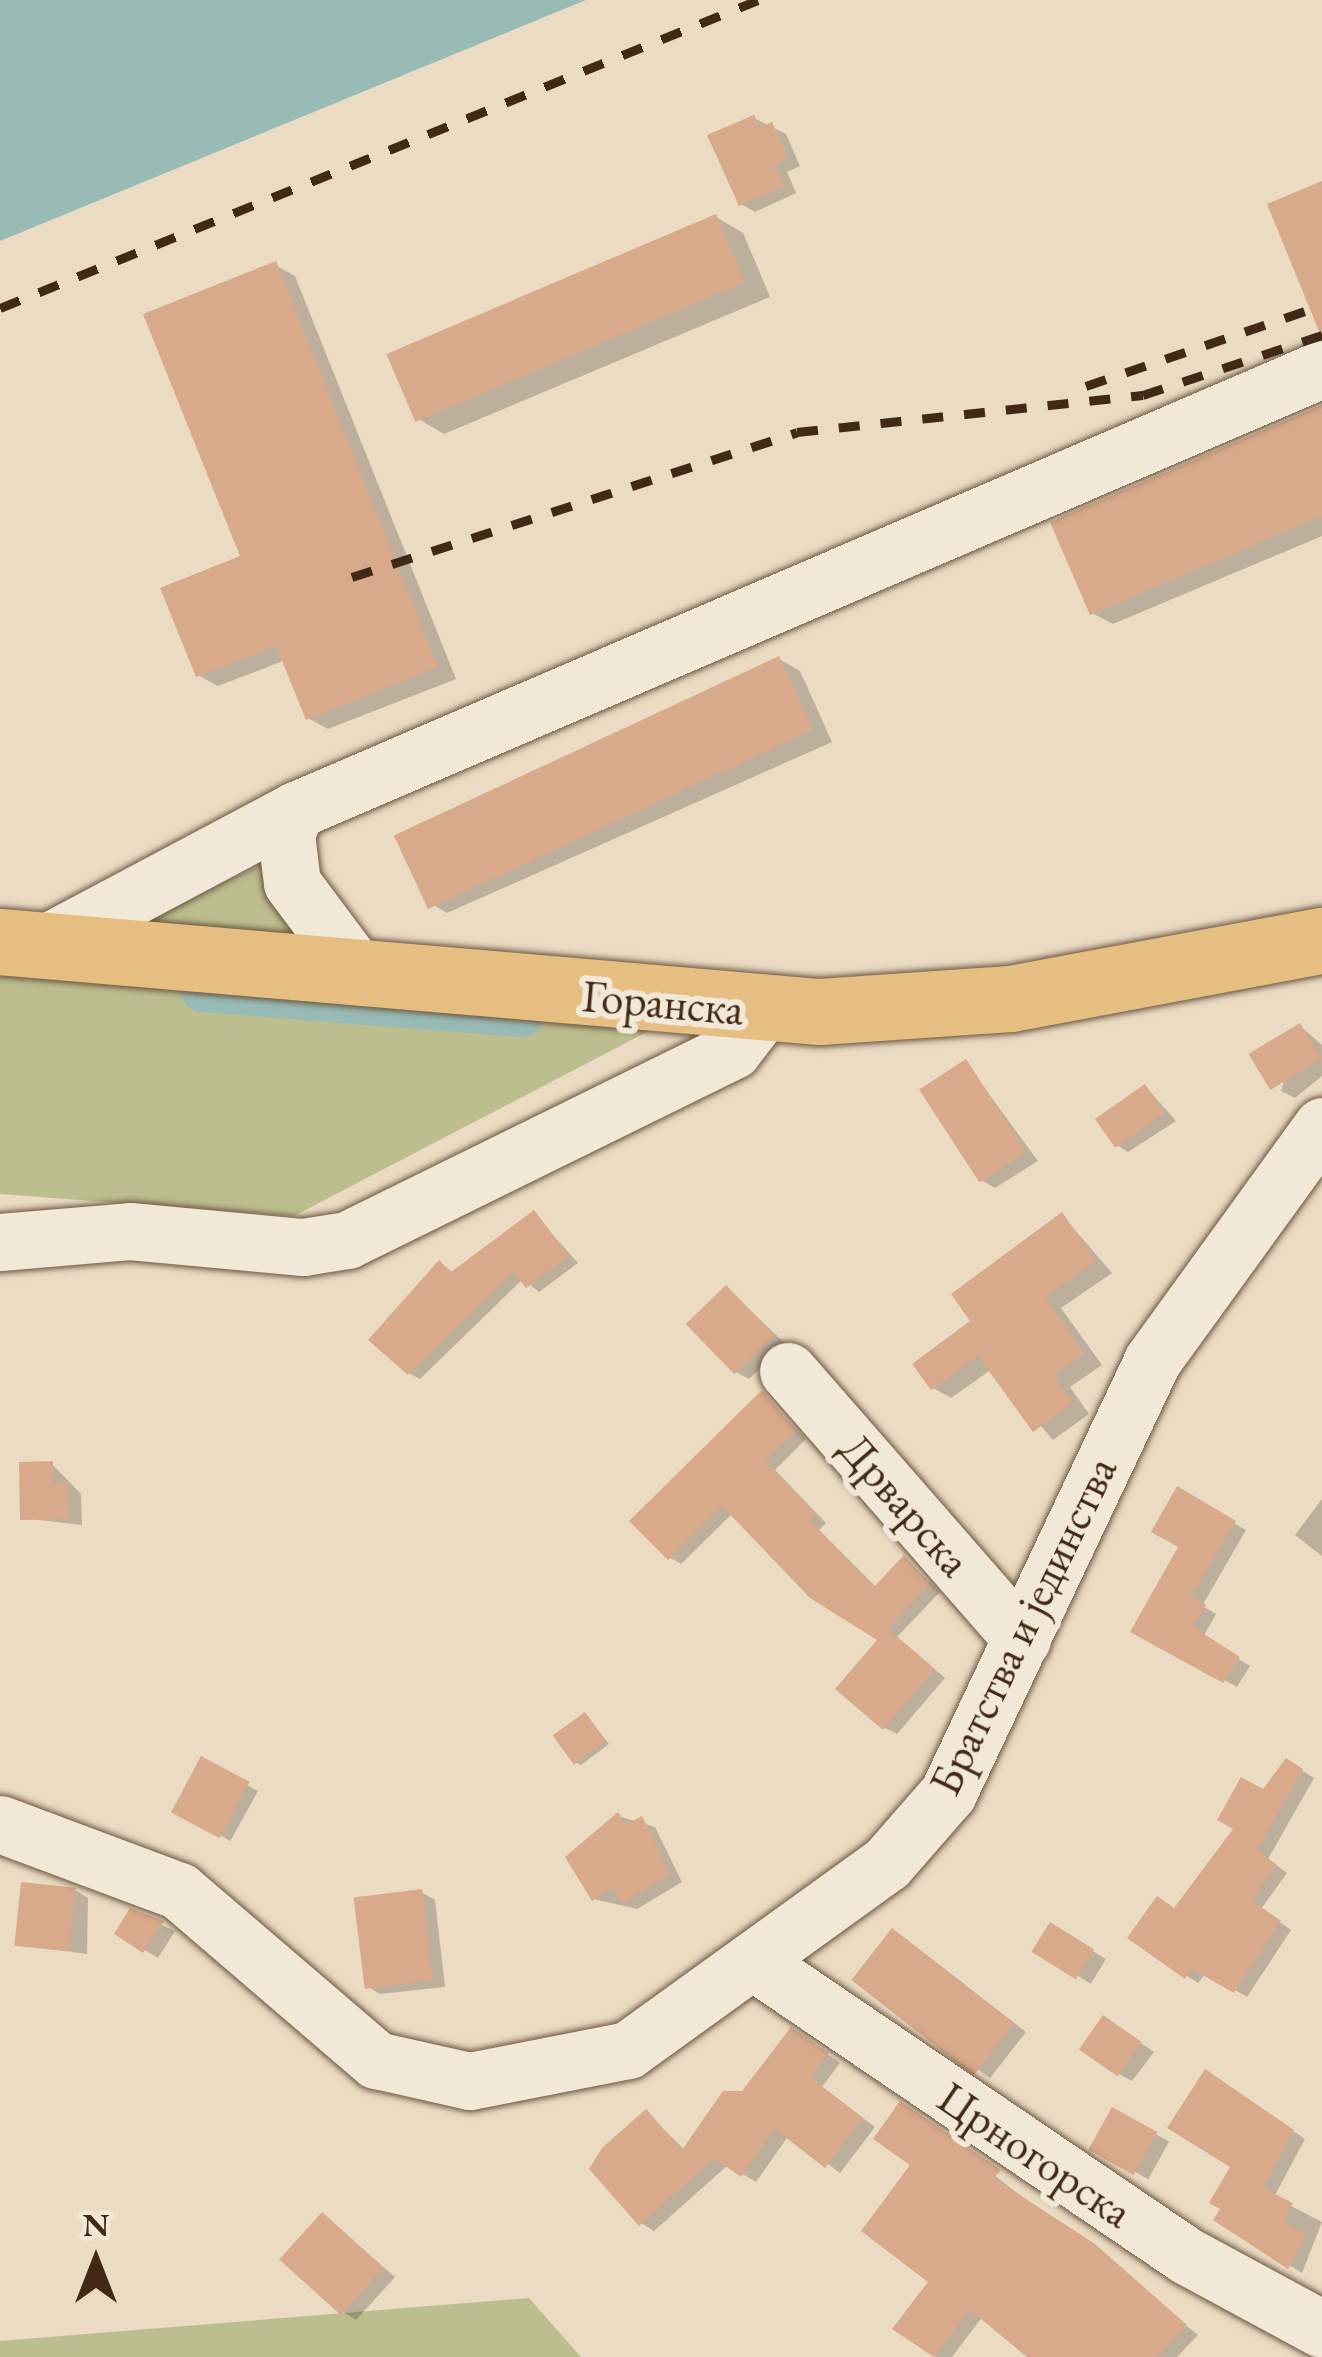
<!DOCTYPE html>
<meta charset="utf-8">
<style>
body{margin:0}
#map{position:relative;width:1322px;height:2357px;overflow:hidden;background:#ebdbc3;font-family:"EB Garamond",serif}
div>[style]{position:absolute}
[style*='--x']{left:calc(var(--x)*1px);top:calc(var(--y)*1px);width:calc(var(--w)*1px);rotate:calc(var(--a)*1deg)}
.green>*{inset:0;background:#bdbe90}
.water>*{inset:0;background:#98bbb6}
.shadow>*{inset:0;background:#0003;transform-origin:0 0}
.canal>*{height:42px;margin:-21px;padding:0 21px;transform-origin:21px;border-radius:21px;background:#98bbb6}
.building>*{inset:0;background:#d9a98b;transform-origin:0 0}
.roads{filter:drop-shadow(0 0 3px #6b5640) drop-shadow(0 0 3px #6b5640)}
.minor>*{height:57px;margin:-28.5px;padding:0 28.5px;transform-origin:28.5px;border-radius:28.5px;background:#f2e8d8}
.major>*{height:66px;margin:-33px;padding:0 33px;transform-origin:33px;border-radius:33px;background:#e6be82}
.rail>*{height:9px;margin-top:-4.5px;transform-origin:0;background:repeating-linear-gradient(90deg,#402915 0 21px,transparent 0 42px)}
span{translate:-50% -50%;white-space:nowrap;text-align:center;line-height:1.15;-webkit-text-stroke:12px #f2e8d8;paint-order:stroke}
.street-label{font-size:45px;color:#402915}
.north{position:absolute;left:36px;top:2201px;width:120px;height:120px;-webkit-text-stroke:9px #f2e8d8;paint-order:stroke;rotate:0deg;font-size:33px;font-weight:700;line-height:48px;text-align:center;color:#402915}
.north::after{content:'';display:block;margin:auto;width:42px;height:54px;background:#402915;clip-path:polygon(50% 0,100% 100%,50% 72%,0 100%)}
</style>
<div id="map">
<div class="green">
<i style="clip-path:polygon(261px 865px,300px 946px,128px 927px)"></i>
<i style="clip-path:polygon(0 972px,409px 1014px,666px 1022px,294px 1216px,0 1194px)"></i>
<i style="clip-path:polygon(529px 2298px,581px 2357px,0 2357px,0 2341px)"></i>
</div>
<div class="water">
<i style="clip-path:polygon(0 0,586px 0,0 241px)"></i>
</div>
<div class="shadow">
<i style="clip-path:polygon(754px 118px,786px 134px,800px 166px,787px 172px,796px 193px,755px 212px,741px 204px)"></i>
<i style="clip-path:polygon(716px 217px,743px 233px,770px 297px,444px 434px,417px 418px)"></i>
<i style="clip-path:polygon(275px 265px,295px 276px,456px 679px,328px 729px,308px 718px,283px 661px,218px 686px,198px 675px,244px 558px)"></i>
<i style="clip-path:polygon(1322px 408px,1322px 536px,1113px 624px,1092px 613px)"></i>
<i style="clip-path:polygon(779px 659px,800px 671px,832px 742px,447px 913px,427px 901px)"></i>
<i style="clip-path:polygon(1300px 1026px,1322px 1045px,1322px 1076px,1295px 1098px,1281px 1091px)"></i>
<i style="clip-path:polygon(966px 1063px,1038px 1161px,995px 1188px,981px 1180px)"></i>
<i style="clip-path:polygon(1146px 1087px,1176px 1121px,1128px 1152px,1115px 1144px)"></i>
<i style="clip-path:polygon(534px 1214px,578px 1263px,539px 1292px,523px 1279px,420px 1379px,409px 1373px,440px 1263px,454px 1273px)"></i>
<i style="clip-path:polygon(1062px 1215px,1112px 1273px,1061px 1308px,1102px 1365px,1070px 1387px,1089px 1414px,1053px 1440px,992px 1369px,951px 1398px,933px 1388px)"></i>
<i style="clip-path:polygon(727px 1289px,786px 1344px,749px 1379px,736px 1372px)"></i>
<i style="clip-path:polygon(762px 1394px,806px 1439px,775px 1470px,826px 1523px,819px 1530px,877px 1588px,905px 1558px,940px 1592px,897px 1637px,945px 1678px,897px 1734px,885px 1728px,881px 1639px,733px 1513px,681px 1564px,669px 1557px)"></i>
<i style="clip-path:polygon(52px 1464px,81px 1494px,82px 1525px,23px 1518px)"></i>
<i style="clip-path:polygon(1178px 1490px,1246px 1530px,1202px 1606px,1216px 1614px,1203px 1637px,1250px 1666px,1237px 1687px,1134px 1630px,1182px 1546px)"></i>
<i style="clip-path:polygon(1322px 1499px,1322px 1556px,1295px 1535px)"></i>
<i style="clip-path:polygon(585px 1715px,609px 1744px,581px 1765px,575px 1762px)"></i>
<i style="left:202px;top:1760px;width:64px;height:57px;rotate:29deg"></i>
<i style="clip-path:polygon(1287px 1761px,1314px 1778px,1268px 1859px,1287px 1873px,1261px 1909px,1291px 1930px,1247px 1997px,1206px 1973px,1198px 1983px,1187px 1976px,1176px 1911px)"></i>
<i style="clip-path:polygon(618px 1816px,655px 1827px,682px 1882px,637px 1909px,594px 1899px)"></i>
<i style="clip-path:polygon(75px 1890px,88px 1898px,87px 1954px,22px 1945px)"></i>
<i style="clip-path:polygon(421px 1892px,435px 1900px,445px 1987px,380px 1994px,367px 1986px)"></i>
<i style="clip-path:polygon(132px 1912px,175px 1931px,158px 1958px,118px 1934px)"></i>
<i style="left:1051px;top:1926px;width:64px;height:29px;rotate:31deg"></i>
<i style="clip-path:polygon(906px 1939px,1026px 2032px,990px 2078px,855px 1980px)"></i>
<i style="clip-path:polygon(1117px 2026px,1154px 2052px,1132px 2081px,1119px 2074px)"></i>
<i style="clip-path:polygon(805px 2039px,840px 2063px,822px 2087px,875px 2127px,840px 2173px,789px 2135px,756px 2182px,728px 2165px,654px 2231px,641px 2223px,646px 2113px,685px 2150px)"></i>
<i style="clip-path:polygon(1218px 2080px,1305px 2139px,1274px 2197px,1322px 2222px,1302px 2273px,1217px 2219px,1234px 2166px)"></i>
<i style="left:1114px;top:2111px;width:63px;height:43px;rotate:29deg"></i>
<i style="clip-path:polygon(914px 2112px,1198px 2335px,1177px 2357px,1037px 2357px,983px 2316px,952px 2357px,936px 2357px,897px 2328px,932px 2281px)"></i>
<i style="clip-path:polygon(323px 2216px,395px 2277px,356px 2320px,343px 2312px)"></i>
</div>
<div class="canal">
<i style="--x:202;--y:991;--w:321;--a:4.5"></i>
</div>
<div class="building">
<i style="clip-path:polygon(754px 115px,760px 128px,772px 122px,788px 158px,775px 164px,785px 186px,739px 206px,707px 135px)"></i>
<i style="clip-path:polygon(1322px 181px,1322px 336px,1321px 336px,1267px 204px)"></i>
<i style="left:716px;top:214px;width:74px;height:358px;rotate:67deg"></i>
<i style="clip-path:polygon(276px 261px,438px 667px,306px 720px,276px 646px,196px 677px,160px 588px,240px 556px,143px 314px)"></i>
<i style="clip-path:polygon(1322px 405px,1322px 516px,1090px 615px,1050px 522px)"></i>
<i style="left:779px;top:656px;width:81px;height:425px;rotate:65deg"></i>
<i style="left:1300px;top:1023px;width:42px;height:60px;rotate:59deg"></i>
<i style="left:966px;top:1059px;width:111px;height:56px;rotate:57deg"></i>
<i style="left:1145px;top:1084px;width:35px;height:61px;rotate:55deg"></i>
<i style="clip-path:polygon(534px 1210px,569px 1256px,526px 1288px,513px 1272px,408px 1375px,368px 1340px,439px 1260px,451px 1272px)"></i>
<i style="clip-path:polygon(1062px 1212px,1096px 1262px,1045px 1297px,1085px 1354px,1054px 1376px,1073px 1403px,1033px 1432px,978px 1356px,931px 1390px,912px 1364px,970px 1321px,951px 1294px)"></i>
<i style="left:726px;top:1285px;width:70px;height:56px;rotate:46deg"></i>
<i style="clip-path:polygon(762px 1390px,796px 1431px,765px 1461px,817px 1515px,810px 1521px,874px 1587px,904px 1555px,930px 1584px,888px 1629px,935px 1669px,883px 1730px,835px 1689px,877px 1640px,810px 1598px,722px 1506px,668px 1560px,629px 1521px)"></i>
<i style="clip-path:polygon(53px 1461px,53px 1483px,68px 1483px,69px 1519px,20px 1520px,19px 1462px)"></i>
<i style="clip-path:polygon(1177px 1486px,1236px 1521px,1191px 1596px,1206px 1605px,1193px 1627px,1240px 1657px,1223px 1683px,1130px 1632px,1178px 1547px,1151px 1532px)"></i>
<i style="left:585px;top:1712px;width:36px;height:40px;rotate:54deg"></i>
<i style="left:201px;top:1756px;width:55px;height:64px;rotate:28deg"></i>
<i style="clip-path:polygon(1286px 1758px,1303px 1769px,1257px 1850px,1277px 1865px,1251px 1900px,1281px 1921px,1234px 1993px,1192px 1969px,1185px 1979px,1127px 1938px,1157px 1896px,1174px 1908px,1233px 1829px,1217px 1820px,1241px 1777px,1263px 1789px)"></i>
<i style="clip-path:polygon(618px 1812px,626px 1825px,642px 1816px,670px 1874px,622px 1904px,613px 1888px,592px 1901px,565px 1857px)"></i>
<i style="left:21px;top:1882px;width:55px;height:64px;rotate:6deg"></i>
<i style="left:422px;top:1889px;width:92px;height:69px;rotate:83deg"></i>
<i style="clip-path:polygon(130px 1908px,164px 1921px,143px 1953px,114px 1934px)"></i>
<i style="left:1050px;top:1922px;width:52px;height:35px;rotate:32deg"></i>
<i style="left:892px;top:1928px;width:155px;height:66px;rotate:38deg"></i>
<i style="left:1103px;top:2015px;width:47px;height:42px;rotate:35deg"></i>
<i style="clip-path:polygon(791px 2027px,829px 2053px,810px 2077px,863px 2118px,825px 2168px,775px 2129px,741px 2177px,714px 2158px,639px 2226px,589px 2169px,602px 2148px,646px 2109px,682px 2150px,723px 2091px,742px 2091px)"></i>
<i style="clip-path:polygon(1205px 2069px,1294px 2130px,1263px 2188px,1293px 2203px,1283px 2222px,1306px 2234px,1288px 2269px,1213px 2220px,1220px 2209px,1209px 2203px,1230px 2167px,1167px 2128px)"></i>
<i style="clip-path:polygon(900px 2101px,1001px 2170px,994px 2178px,1095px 2244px,1187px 2325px,1158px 2357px,1027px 2357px,970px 2310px,934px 2357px,892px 2329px,928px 2282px,861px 2231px,910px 2165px,873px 2139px)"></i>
<i style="left:1112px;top:2107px;width:52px;height:49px;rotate:29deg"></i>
<i style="left:322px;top:2212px;width:83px;height:64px;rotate:42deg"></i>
</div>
<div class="roads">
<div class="minor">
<i style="--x:296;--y:810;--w:26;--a:113"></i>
<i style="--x:286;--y:834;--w:49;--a:83"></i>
<i style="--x:292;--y:883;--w:117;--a:53.3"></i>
<i style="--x:40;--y:946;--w:290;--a:-28"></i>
<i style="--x:296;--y:810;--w:1117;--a:-23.26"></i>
<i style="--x:0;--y:1242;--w:130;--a:-4.8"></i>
<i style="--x:130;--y:1231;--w:174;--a:5.3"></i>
<i style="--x:303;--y:1247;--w:45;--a:-9"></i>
<i style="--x:347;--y:1240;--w:430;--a:-26.2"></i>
<i style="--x:733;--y:1050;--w:49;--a:-52.4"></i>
<i style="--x:788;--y:1371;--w:356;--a:48.9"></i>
<i style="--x:0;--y:1824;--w:191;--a:20.5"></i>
<i style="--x:179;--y:1891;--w:260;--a:40.6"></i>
<i style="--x:376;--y:2060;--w:96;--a:12.6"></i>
<i style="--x:470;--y:2081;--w:161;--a:-11.1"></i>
<i style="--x:628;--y:2050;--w:319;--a:-35.8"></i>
<i style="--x:887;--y:1863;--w:93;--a:-48.9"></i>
<i style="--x:948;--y:1793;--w:478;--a:-64.7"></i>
<i style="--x:1152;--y:1361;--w:290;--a:-54.1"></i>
<i style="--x:757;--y:1964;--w:520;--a:34.18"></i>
<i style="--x:1187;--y:2256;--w:153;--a:28.4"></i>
</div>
<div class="major">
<i style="--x:0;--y:942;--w:823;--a:4.88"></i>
<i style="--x:820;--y:1012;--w:191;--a:-3.9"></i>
<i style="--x:1011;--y:999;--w:316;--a:-10.6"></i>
</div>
</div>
<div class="rail">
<i style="--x:0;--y:308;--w:818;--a:-22.11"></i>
<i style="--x:1086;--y:386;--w:250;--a:-18.9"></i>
<i style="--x:352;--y:577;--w:468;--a:-18"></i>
<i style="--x:797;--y:432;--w:348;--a:-6.1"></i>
<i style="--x:1143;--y:395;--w:189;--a:-18.5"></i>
</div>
<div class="street-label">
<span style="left:663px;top:1003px;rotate:5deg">Горанска</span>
<span style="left:905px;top:1505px;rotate:49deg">Дрварска</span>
<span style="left:1023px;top:1626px;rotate:-64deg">Братства и јединства</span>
<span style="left:1035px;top:2155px;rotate:34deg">Црногорска</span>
</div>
<div class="north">N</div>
</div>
